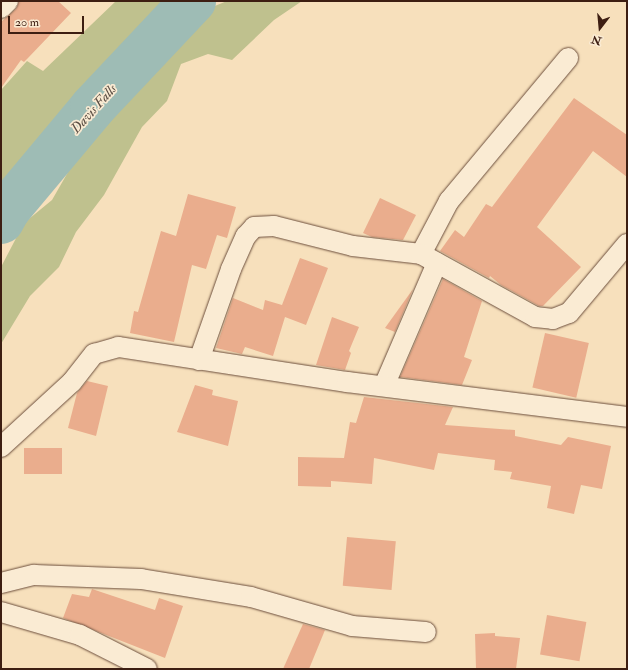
<!DOCTYPE html>
<style>
body{margin:0}
#map{position:relative;width:628px;height:670px;overflow:hidden;background:#f7e0bc;font-family:"IM FELL Double Pica",serif}
div>[style]{position:absolute}
[style*='--x']{left:calc(var(--x)*1px);top:calc(var(--y)*1px);width:calc(var(--w)*1px);rotate:calc(var(--a)*1deg)}
.green>*{inset:0;background:#bfc18e}
.river>*{height:46px;margin:-23px;padding:0 23px;transform-origin:23px;border-radius:23px;background:#9ebcb5}
.building>*{inset:0;background:#eaad8d;transform-origin:0 0}
.roads{filter:drop-shadow(0 0 1px #6c4e3c) drop-shadow(0 0 1px #6c4e3c)}
.minor>*{height:20px;margin:-10px;padding:0 10px;transform-origin:10px;border-radius:10px;background:#faebd3}
span{translate:-50% -50%;white-space:nowrap;text-align:center;line-height:1.15;-webkit-text-stroke:3.5px #faebd3;paint-order:stroke}
.water-label{font-size:14px;color:#5a4d43;font-style:italic}
.frame{position:absolute;inset:0;border:2px solid #3d1e12;pointer-events:none}
.north{position:absolute;left:580px;top:8px;width:40px;height:40px;-webkit-text-stroke:3px #faebd3;paint-order:stroke;rotate:196deg;font-size:11px;font-weight:700;line-height:16px;text-align:center;color:#3d1e12}
.north::after{content:'';display:block;margin:auto;width:14px;height:18px;background:#3d1e12;clip-path:polygon(50% 0,100% 100%,50% 72%,0 100%)}
.scale{position:absolute;left:8px;top:16px;width:76px;height:18px;box-sizing:border-box;border:2px solid #3d1e12;border-top:0;padding-left:5px;font-size:12px;line-height:14px;white-space:nowrap;color:#3d1e12;-webkit-text-stroke:3px #faebd3;paint-order:stroke}
</style>
<div id="map">
<div class="green">
<i style="clip-path:polygon(116px 1px,175px 1px,143px 44px,120px 60px,94px 99px,71px 110px,48px 130px,1px 186px,1px 90px,27px 61px,43px 71px)"></i>
<i style="clip-path:polygon(227px 1px,302px 1px,274px 20px,232px 60px,208px 54px,181px 64px,167px 101px,142px 127px,104px 195px,76px 232px,59px 267px,30px 296px,1px 344px,1px 267px,24px 223px,52px 200px,87px 139px,119px 101px,133px 93px,183px 19px)"></i>
</div>
<div class="river">
<i style="--x:1;--y:221;--w:13;--a:-61"></i>
<i style="--x:7;--y:210;--w:134;--a:-50.1"></i>
<i style="--x:93;--y:107;--w:146;--a:-46.7"></i>
</div>
<div class="building">
<i style="clip-path:polygon(19px 1px,58px 1px,71px 13px,28px 58px,24px 62px,21px 60px,1px 88px,1px 22px,16px 9px)"></i>
<i style="clip-path:polygon(574px 98px,627px 135px,627px 177px,593px 151px,537px 227px,581px 267px,543px 306px,539px 306px,501px 285px,490px 276px,489px 278px,440px 251px,455px 230px,464px 237px,486px 204px,492px 207px)"></i>
<i style="clip-path:polygon(188px 194px,236px 207px,227px 238px,217px 235px,206px 269px,192px 265px,174px 342px,130px 333px,134px 311px,138px 312px,161px 231px,176px 236px)"></i>
<i style="clip-path:polygon(380px 198px,416px 215px,403px 240px,372px 237px,363px 233px)"></i>
<i style="clip-path:polygon(300px 258px,328px 268px,306px 325px,285px 317px,273px 356px,245px 347px,242px 354px,216px 348px,233px 298px,263px 310px,265px 300px,282px 305px)"></i>
<i style="clip-path:polygon(443px 279px,482px 301px,464px 357px,472px 360px,462px 385px,400px 377px)"></i>
<i style="clip-path:polygon(413px 289px,395px 332px,385px 328px)"></i>
<i style="clip-path:polygon(332px 317px,359px 327px,349px 351px,351px 353px,345px 370px,316px 365px)"></i>
<i style="left:545px;top:333px;width:45px;height:56px;rotate:13deg"></i>
<i style="clip-path:polygon(87px 381px,108px 386px,96px 436px,68px 428px,77px 393px)"></i>
<i style="clip-path:polygon(195px 385px,213px 390px,212px 395px,238px 401px,228px 446px,177px 432px)"></i>
<i style="clip-path:polygon(364px 397px,453px 407px,445px 425px,515px 430px,515px 436px,561px 445px,568px 437px,611px 446px,602px 489px,581px 485px,574px 514px,547px 508px,551px 486px,510px 479px,512px 472px,494px 470px,495px 460px,438px 453px,434px 470px,374px 458px,372px 484px,331px 481px,331px 487px,298px 486px,298px 457px,344px 458px,350px 422px,356px 423px)"></i>
<i style="left:24px;top:448px;width:38px;height:26px"></i>
<i style="left:347px;top:537px;width:49px;height:49px;rotate:5deg"></i>
<i style="clip-path:polygon(92px 589px,155px 610px,159px 598px,183px 606px,165px 658px,63px 618px,72px 594px,89px 597px)"></i>
<i style="left:547px;top:615px;width:40px;height:40px;rotate:10deg"></i>
<i style="clip-path:polygon(303px 624px,325px 630px,309px 669px,283px 669px)"></i>
<i style="clip-path:polygon(495px 633px,495px 636px,520px 638px,516px 669px,476px 669px,475px 634px)"></i>
</div>
<div class="roads">
<div class="minor">
<i style="--x:1;--y:8;--w:10;--a:-45"></i>
<i style="--x:421;--y:254;--w:60;--a:-62.2"></i>
<i style="--x:449;--y:201;--w:186;--a:-50.2"></i>
<i style="--x:199;--y:360;--w:96;--a:-70.6"></i>
<i style="--x:231;--y:269;--w:36;--a:-66"></i>
<i style="--x:246;--y:236;--w:12;--a:-48"></i>
<i style="--x:254;--y:227;--w:20;--a:-3"></i>
<i style="--x:274;--y:226;--w:81;--a:14.2"></i>
<i style="--x:353;--y:246;--w:68;--a:6.7"></i>
<i style="--x:421;--y:254;--w:130;--a:28.9"></i>
<i style="--x:535;--y:317;--w:18;--a:6"></i>
<i style="--x:553;--y:319;--w:17;--a:-21"></i>
<i style="--x:569;--y:313;--w:90;--a:-50"></i>
<i style="--x:384;--y:386;--w:134;--a:-66.7"></i>
<i style="--x:1;--y:447;--w:96;--a:-42.5"></i>
<i style="--x:72;--y:382;--w:36;--a:-52"></i>
<i style="--x:94;--y:354;--w:25;--a:-16"></i>
<i style="--x:118;--y:347;--w:232;--a:8.7"></i>
<i style="--x:347;--y:382;--w:282;--a:7.1"></i>
<i style="--x:1;--y:583;--w:34;--a:-14"></i>
<i style="--x:34;--y:575;--w:107;--a:2.1"></i>
<i style="--x:141;--y:579;--w:111;--a:9.3"></i>
<i style="--x:251;--y:597;--w:105;--a:16"></i>
<i style="--x:352;--y:626;--w:74;--a:4.6"></i>
<i style="--x:1;--y:612;--w:82;--a:16.2"></i>
<i style="--x:80;--y:635;--w:75;--a:26.9"></i>
</div>
</div>
<div class="water-label">
<span style="left:94px;top:109px;rotate:-48deg">Davis Falls</span>
</div>
<div class="frame"></div>
<div class="north">N</div>
<div class="scale">20 m</div>
</div>
